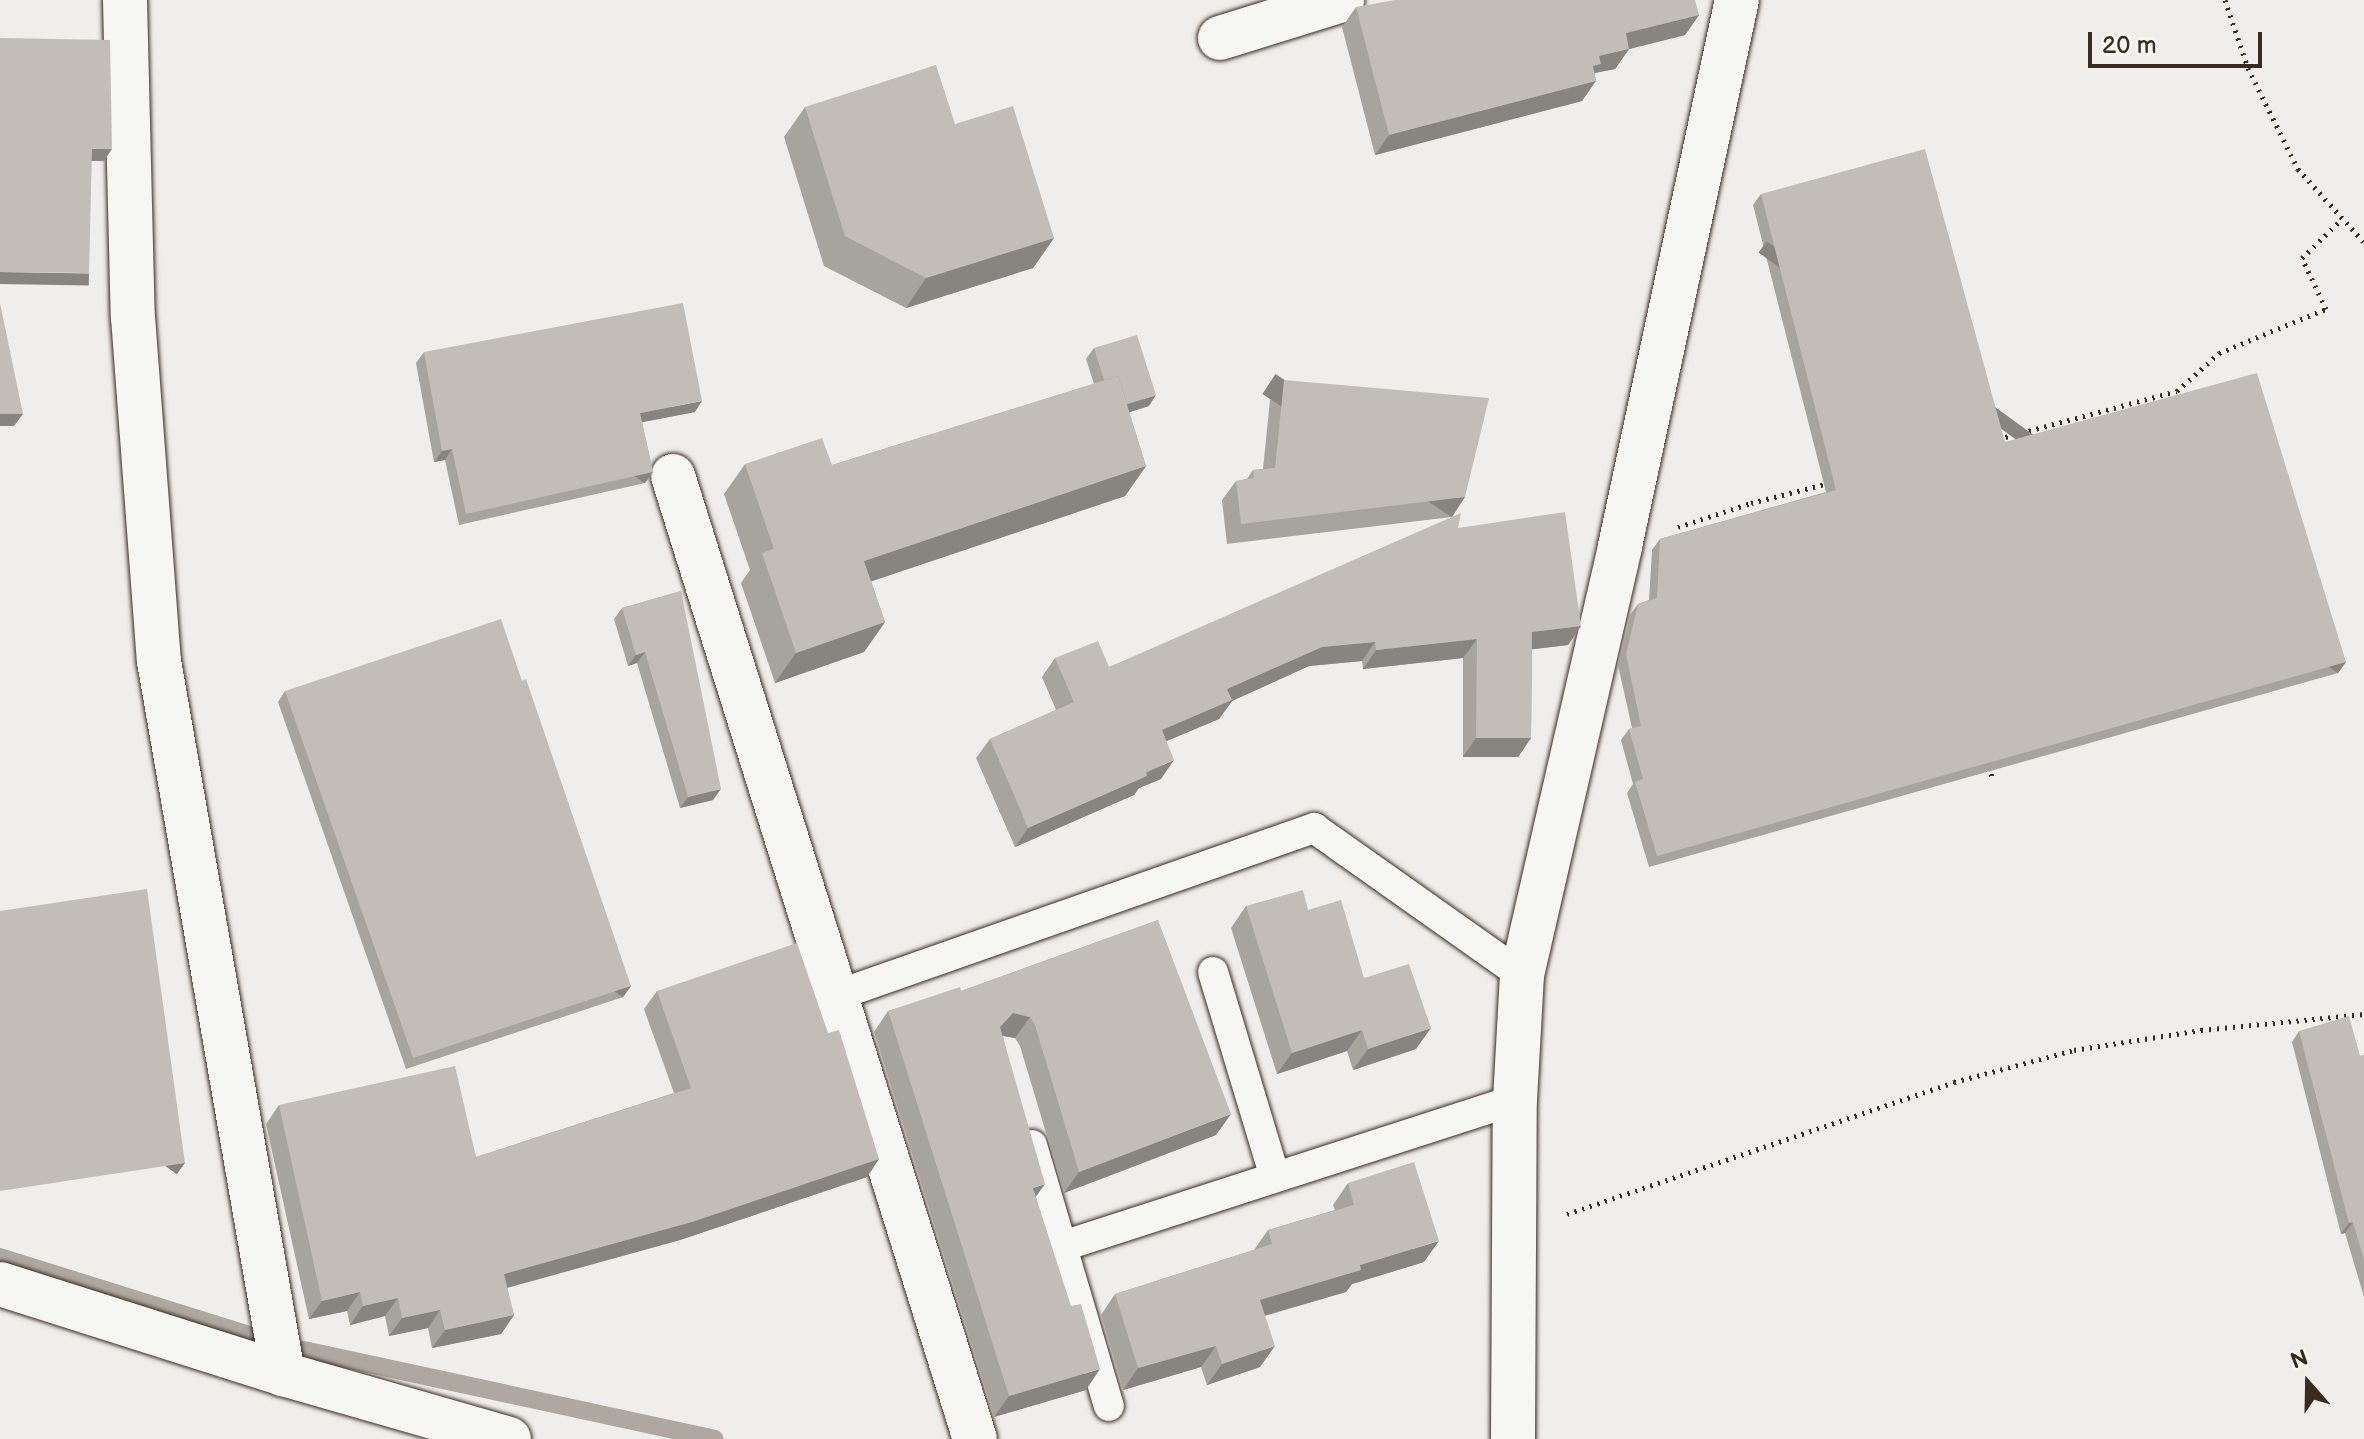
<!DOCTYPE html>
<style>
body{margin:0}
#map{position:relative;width:2364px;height:1439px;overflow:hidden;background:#efeeea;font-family:"Balsamiq Sans",sans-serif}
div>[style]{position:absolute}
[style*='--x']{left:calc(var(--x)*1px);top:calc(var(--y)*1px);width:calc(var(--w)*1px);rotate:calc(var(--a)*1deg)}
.stream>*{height:18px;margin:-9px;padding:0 9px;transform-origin:9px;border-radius:9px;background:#afa8a1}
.path>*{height:5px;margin-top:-2.5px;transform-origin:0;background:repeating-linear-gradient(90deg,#3b2a1e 0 2px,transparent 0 8px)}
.roads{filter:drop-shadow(0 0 2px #3b2a1e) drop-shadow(0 0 2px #3b2a1e)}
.service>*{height:30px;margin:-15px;padding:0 15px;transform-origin:15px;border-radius:15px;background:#f6f6f2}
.minor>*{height:44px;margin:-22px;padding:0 22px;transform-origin:22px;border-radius:22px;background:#f6f6f2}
.tertiary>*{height:44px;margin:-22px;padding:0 22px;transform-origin:22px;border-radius:22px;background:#f6f6f2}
.wall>*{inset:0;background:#a7a39d}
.shaded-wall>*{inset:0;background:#888480;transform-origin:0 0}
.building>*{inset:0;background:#c2bdb7}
span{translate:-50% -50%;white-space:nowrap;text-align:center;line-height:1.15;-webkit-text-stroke:6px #f6f6f2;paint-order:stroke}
.north{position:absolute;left:2268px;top:1343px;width:80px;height:80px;-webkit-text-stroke:6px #f6f6f2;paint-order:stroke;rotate:340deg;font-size:22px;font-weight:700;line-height:32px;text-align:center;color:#3b2a1e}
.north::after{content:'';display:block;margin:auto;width:28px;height:36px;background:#3b2a1e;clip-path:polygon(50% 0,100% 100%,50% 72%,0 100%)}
.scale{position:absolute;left:2088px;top:32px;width:174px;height:36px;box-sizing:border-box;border:4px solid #3b2a1e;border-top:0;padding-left:10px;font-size:24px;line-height:28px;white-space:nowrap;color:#3b2a1e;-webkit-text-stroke:6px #f6f6f2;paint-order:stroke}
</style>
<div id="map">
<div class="stream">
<i style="--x:0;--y:1257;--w:264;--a:17.4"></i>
<i style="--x:304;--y:1350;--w:420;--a:12.2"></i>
</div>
<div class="path">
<i style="--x:2225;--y:0;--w:72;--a:71.3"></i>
<i style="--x:2248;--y:68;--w:113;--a:63.7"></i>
<i style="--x:2298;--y:169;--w:98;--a:47.9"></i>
<i style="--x:1998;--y:439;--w:185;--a:-15"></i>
<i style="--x:2177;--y:391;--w:57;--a:-42.1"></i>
<i style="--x:2219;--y:353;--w:116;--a:-22.4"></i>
<i style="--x:2326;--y:309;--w:56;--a:-115.2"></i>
<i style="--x:2302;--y:258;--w:54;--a:-44.3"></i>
<i style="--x:1678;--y:527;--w:77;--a:-18.2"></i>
<i style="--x:1751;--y:503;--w:81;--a:-14.4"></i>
<i style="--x:1989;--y:766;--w:11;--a:75"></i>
<i style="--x:1567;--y:1214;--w:409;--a:-18.8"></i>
<i style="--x:1954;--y:1082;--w:124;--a:-14.9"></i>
<i style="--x:2074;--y:1050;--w:129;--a:-8.9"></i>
<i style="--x:2201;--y:1030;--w:164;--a:-5.6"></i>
</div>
<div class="roads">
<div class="service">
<i style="--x:1213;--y:972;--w:214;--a:73.2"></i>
<i style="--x:835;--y:996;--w:508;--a:-19.33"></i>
<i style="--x:1314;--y:828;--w:255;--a:35.3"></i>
<i style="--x:1032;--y:1145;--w:272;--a:73.6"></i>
<i style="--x:1063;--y:1246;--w:475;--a:-17.9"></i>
</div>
<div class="minor">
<i style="--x:125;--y:0;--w:317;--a:88.6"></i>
<i style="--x:133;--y:317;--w:345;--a:85.7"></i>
<i style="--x:159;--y:661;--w:724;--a:80.13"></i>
<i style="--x:1220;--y:38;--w:128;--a:-17.3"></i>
<i style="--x:673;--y:476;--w:1009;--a:72.59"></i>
<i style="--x:0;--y:1284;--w:297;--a:17.6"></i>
<i style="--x:283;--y:1374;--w:235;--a:16"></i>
</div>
<div class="tertiary">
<i style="--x:1513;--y:1439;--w:339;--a:-89.7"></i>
<i style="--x:1515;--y:1100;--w:125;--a:-86.8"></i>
<i style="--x:1522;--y:975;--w:440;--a:-77.1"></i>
<i style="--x:1620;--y:546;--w:558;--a:-77.91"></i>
</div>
</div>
<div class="wall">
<i style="clip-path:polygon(1356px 7px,1699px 15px,1685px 35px,1629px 49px,1615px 69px,1595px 73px,1582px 101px,1375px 155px,1342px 27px)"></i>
<i style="clip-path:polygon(805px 107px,955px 124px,1054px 238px,1033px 268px,906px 308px,824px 266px,784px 137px)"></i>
<i style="clip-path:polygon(1761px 194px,2005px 442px,2346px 662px,2338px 673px,1649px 867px,1627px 793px,1633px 784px,1621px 740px,1629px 729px,1632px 728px,1618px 665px,1630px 615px,1638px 604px,1649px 600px,1652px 550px,1660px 539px,1826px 492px,1753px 205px)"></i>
<i style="clip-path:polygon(1094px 348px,1149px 406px,1129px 412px,1146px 466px,1125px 496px,871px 581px,885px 622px,864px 652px,775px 683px,741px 583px,750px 570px,724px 494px,745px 464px,832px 465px,1094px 384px,1086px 359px)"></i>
<i style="clip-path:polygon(424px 352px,695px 412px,642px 422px,653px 472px,645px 483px,459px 525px,445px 460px,434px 462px,416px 363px)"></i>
<i style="clip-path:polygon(1284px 380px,1452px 517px,1227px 544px,1222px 500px,1236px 481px,1247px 479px,1253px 470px,1263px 469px,1270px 400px)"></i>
<i style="clip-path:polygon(1458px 528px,1581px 626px,1568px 645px,1532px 649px,1531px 738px,1518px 757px,1463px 757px,1463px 658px,1363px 669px,1362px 661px,1309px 666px,1232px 701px,1219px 719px,1166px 741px,1161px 779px,1139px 788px,1134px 795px,1015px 847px,976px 758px,990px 739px,1056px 710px,1042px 677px,1055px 658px,1109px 667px)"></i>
<i style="clip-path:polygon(681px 591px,713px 800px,680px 808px,637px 663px,628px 666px,614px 619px,622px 608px)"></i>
<i style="clip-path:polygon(285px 691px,631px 986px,623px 997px,406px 1069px,278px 702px)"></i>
<i style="clip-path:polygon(1246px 906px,1308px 910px,1364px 978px,1416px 1049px,1353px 1070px,1347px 1051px,1277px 1074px,1231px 928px)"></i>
<i style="clip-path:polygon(1158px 920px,1216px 1135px,1064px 1193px,1020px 1046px,1015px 1038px,1003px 1036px,1036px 1197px,1086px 1390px,994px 1417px,874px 1032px,888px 1011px,961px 991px)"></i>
<i style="clip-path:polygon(657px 991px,828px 1033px,879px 1159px,867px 1177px,680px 1240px,507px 1288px,514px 1315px,501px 1334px,432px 1348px,428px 1328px,389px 1336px,385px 1316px,350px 1325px,347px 1311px,309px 1319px,266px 1124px,279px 1105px,476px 1157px,674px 1093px,644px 1009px)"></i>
<i style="clip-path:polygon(2299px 1031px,2360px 1056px,2364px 1055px,2364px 1297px,2345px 1233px,2341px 1234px,2292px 1042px)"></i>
<i style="clip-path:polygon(1348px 1183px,1424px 1262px,1352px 1284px,1346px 1292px,1265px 1316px,1260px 1367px,1207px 1385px,1201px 1367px,1123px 1390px,1101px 1315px,1115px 1294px,1254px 1250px,1268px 1230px,1335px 1210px,1333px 1205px)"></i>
</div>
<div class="shaded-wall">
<i style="clip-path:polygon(1699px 15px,1685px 35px,1629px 49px,1615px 69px,1594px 73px,1596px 81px,1582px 101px,1375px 155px,1389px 135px,1599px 56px,1626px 33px)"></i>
<i style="clip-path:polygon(92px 149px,112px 149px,104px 161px,84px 161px)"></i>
<i style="clip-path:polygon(1054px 238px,1033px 268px,906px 308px,926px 278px)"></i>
<i style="left:0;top:272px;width:89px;height:12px;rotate:1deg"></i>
<i style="clip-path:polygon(1156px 395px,1149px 406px,1105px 420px,1113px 409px)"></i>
<i style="clip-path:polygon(702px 401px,695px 412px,633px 424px,640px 413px)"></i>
<i style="clip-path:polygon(0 414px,23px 414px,14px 426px,0 426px)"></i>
<i style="clip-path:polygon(452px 449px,445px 460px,434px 462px,442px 451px)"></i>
<i style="clip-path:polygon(1146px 466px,1125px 496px,843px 591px,864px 561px)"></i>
<i style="left:653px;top:472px;width:14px;height:192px;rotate:126deg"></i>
<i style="left:1465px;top:497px;width:24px;height:226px;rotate:123deg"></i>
<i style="clip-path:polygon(885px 622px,864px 652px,775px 683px,796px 653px)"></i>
<i style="clip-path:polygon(1581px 626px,1568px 645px,1519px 651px,1532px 632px)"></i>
<i style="clip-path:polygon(1477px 639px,1463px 658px,1363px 669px,1376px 650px)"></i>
<i style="clip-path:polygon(1375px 642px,1362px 661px,1309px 666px,1232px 701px,1219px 719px,1148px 749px,1162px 730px,1227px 689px,1322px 647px)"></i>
<i style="clip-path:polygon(645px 652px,637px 663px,628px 666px,636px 655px)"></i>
<i style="left:2346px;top:662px;width:14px;height:716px;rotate:126deg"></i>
<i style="clip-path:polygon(1476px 738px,1531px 738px,1518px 757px,1463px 757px)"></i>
<i style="clip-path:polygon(1174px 760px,1161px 779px,1139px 788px,1134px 795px,1015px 847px,1028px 828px)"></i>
<i style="clip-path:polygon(721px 789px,713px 800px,680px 808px,688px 797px)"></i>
<i style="left:631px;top:986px;width:14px;height:230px;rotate:126deg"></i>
<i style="clip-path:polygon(1013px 1013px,1030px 1017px,1015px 1038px,999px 1035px,1000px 1027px)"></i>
<i style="clip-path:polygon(1431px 1028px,1416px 1049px,1353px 1070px,1368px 1049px)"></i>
<i style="clip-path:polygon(1362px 1030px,1347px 1051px,1277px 1074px,1292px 1053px)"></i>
<i style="clip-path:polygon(1231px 1114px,1216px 1135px,1064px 1193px,1079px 1172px)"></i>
<i style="clip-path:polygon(879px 1159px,867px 1177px,680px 1240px,491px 1292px,504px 1274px)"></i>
<i style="left:185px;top:1163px;width:14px;height:187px;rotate:126deg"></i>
<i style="clip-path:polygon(1045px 1184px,1030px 1205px,1033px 1188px)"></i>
<i style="clip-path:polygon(2353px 1222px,2345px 1233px,2341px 1234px,2349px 1223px)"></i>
<i style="clip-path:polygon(1439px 1241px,1424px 1262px,1352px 1284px,1346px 1292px,1245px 1321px,1260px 1300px,1360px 1265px)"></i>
<i style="clip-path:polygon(360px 1292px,347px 1311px,309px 1319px,322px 1301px)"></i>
<i style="clip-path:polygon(398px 1298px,385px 1316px,350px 1325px,363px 1306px)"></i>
<i style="clip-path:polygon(440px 1310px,428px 1328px,389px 1336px,402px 1318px)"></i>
<i style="clip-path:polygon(514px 1315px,501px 1334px,432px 1348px,445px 1330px)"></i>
<i style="clip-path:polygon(1216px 1346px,1201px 1367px,1123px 1390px,1138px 1368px)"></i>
<i style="clip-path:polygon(1275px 1346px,1260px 1367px,1207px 1385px,1222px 1364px)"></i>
<i style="clip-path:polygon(1100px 1369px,1086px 1390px,994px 1417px,1009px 1396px)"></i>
</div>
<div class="building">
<i style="clip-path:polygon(1395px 0,1695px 0,1699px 15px,1626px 33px,1629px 49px,1599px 56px,1601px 64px,1593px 66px,1596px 81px,1389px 135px,1356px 7px)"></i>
<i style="clip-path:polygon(0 38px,110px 40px,112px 149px,92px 149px,89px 273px,0 272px)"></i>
<i style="clip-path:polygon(936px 65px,955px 124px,1013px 106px,1054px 238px,926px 278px,845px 236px,805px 107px)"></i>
<i style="clip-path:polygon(1925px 149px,2005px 442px,2257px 373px,2346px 662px,1657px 856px,1635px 782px,1643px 779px,1629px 729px,1641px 726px,1626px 654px,1638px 604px,1657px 598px,1660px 539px,1836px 490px,1761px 194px)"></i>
<i style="clip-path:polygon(0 303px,23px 414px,0 414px)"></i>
<i style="clip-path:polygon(683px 303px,702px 401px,640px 413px,653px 472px,466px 514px,452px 449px,442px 451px,424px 352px)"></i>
<i style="clip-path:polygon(1137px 335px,1156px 395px,1127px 404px,1118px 376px,1104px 380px,1094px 348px)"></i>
<i style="clip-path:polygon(1118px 376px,1146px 466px,864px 561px,885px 622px,796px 653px,762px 553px,774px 549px,745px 464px,822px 438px,832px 465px)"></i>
<i style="clip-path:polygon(1284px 380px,1489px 398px,1465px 497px,1241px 524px,1236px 481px,1254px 478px,1253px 470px,1275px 468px)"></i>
<i style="clip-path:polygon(1565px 512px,1581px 626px,1532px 632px,1531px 738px,1476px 738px,1477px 639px,1376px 650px,1375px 642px,1322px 647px,1227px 689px,1232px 700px,1162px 730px,1174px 760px,1146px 772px,1147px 776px,1028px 828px,990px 739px,1074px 702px,1055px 658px,1098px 641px,1109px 667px,1461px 513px,1458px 528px)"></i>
<i style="clip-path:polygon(681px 591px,721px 789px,688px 797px,645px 652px,636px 655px,622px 608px)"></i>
<i style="clip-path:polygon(501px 619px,522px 681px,526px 679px,631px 986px,413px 1058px,285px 691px)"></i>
<i style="clip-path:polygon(147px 889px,185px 1163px,0 1191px,0 911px)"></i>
<i style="clip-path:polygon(1303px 890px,1308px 910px,1341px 900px,1364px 978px,1409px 964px,1431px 1028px,1368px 1049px,1362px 1030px,1292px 1053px,1246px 906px)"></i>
<i style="clip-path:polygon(1158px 920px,1231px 1114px,1079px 1172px,1035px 1025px,1030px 1017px,1013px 1013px,1000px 1027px,1045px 1184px,1033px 1188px,1071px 1306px,1081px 1304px,1100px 1369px,1009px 1396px,888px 1011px,960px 987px,961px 991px)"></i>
<i style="clip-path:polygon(797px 943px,828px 1033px,839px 1030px,879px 1159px,692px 1222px,504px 1274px,514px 1315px,445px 1330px,440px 1310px,402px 1318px,398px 1298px,363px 1306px,360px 1292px,322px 1301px,279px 1105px,455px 1066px,476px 1157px,691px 1088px,657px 991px)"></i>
<i style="clip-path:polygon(2349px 1016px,2360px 1056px,2364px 1055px,2364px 1260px,2353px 1222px,2349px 1223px,2299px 1031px)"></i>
<i style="clip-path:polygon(1414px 1162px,1439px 1241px,1360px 1265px,1361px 1270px,1260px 1300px,1275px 1346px,1222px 1364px,1216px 1346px,1138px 1368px,1115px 1294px,1272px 1244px,1268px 1230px,1354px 1205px,1348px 1183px)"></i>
</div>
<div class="north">N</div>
<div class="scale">20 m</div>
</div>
